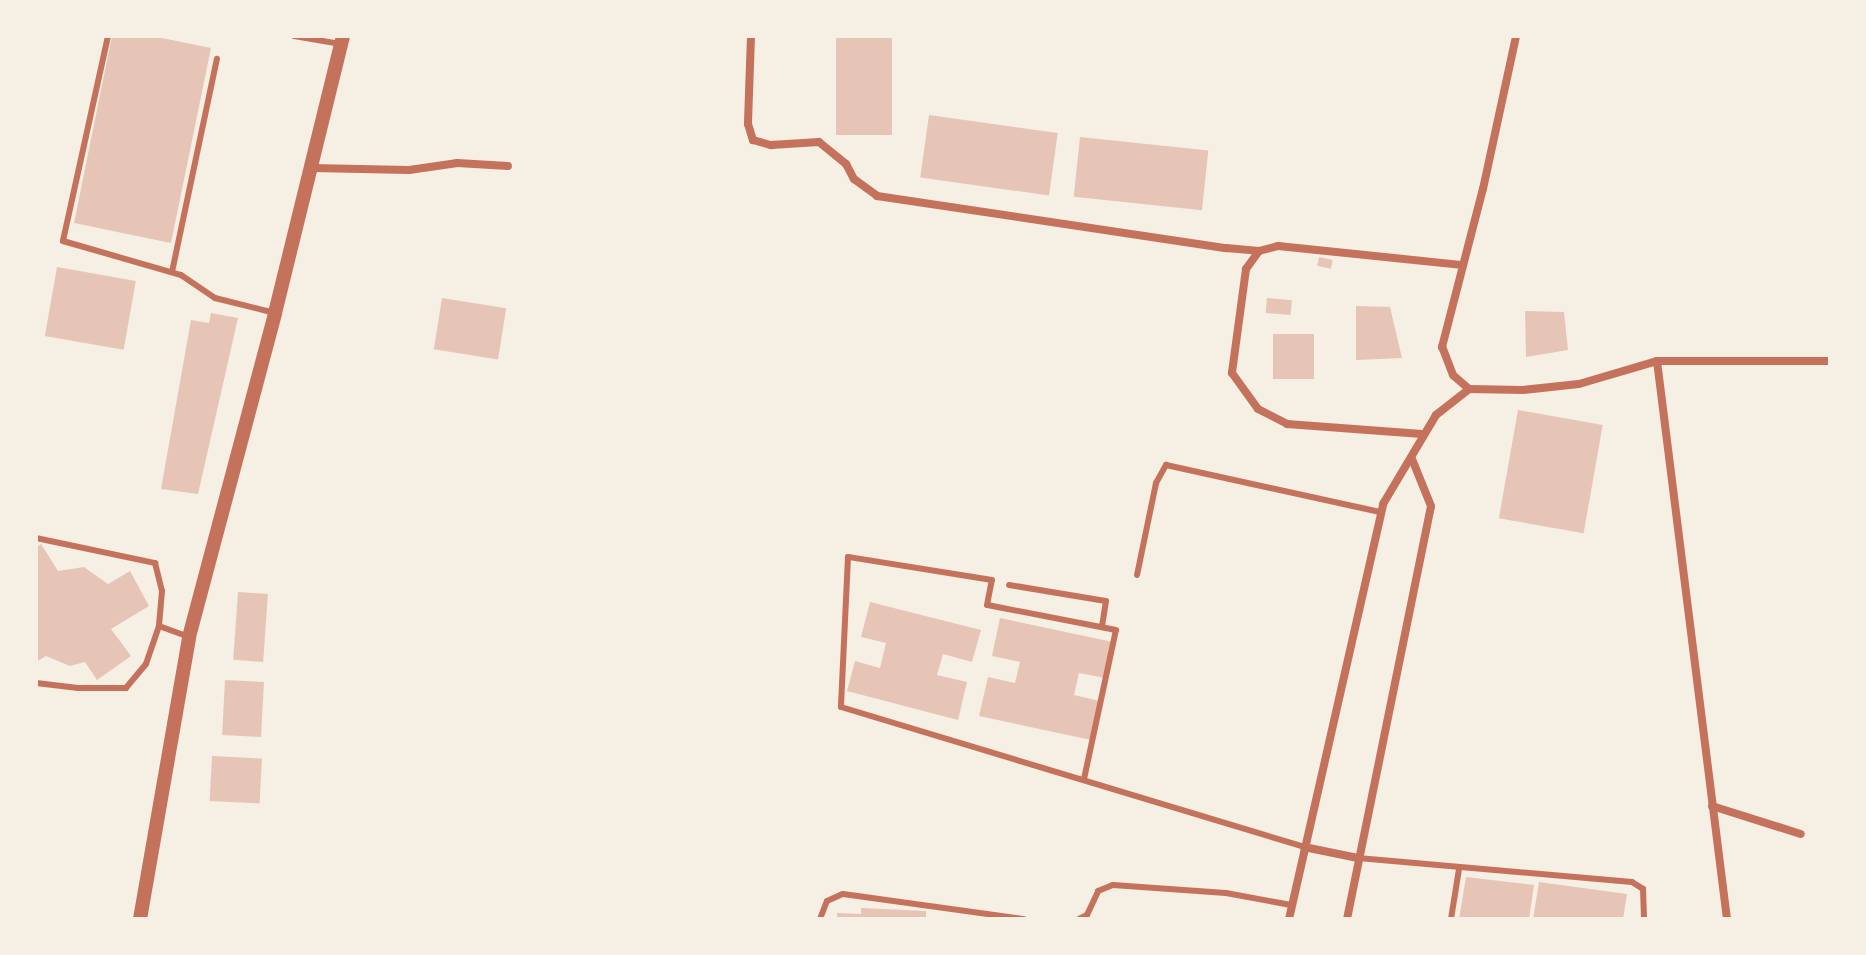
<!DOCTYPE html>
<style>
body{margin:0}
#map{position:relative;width:1866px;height:955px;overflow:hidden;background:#f6efe4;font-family:"IBM Plex Sans",sans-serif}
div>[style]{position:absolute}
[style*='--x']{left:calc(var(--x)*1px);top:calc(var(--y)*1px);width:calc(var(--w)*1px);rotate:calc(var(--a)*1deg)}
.building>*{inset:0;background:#e6c5b7;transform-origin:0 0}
.service>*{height:6px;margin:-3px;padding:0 3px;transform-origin:3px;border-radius:3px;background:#c5725c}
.minor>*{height:8px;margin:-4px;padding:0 4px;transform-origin:4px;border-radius:4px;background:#c5725c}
.tertiary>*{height:14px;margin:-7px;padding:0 7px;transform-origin:7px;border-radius:7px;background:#c5725c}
span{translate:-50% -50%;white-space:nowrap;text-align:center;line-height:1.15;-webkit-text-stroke:8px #f6efe4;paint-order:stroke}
.frame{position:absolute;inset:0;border:38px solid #f6efe4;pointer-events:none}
</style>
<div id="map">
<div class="building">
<i style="clip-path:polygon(112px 36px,152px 36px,211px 48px,171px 243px,74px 223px)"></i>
<i style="left:836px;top:36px;width:56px;height:99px"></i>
<i style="left:929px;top:115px;width:130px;height:63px;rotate:8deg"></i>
<i style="left:1080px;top:137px;width:129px;height:60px;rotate:6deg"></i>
<i style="left:1319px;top:257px;width:14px;height:9px;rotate:12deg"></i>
<i style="left:57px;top:267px;width:80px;height:70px;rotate:10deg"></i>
<i style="left:442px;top:298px;width:65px;height:52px;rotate:9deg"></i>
<i style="left:1267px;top:298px;width:25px;height:15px;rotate:5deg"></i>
<i style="clip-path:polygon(1356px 306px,1390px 307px,1402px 358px,1356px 360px)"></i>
<i style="clip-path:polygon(1525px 311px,1564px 312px,1568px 350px,1526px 357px)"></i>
<i style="clip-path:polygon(211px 313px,238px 318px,198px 494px,161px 489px,191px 320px,209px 323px)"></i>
<i style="left:1273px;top:334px;width:41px;height:45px"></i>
<i style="left:1518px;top:410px;width:86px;height:110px;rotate:10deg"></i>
<i style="clip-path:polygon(41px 544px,58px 571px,84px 567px,108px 584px,130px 571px,149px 606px,111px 629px,131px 656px,97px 680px,85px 662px,70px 666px,46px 656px,36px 662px,36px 548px)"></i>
<i style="left:238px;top:592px;width:30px;height:68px;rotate:4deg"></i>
<i style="clip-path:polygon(870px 602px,981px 630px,972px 662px,943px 654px,937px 675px,967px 682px,958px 720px,847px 691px,855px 661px,880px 668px,886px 643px,861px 637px)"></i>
<i style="clip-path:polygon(1000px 618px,1113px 642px,1105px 678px,1079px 673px,1074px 695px,1100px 701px,1091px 740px,979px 716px,988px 677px,1015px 683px,1020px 662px,992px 656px)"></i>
<i style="left:225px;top:680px;width:39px;height:55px;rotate:3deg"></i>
<i style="left:212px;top:756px;width:50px;height:45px;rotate:3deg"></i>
<i style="clip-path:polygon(1466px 877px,1534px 885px,1529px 919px,1459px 919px)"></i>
<i style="clip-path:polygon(1539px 882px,1627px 894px,1623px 919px,1533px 919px)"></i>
<i style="clip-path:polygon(861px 908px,926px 911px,926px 919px,837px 919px,837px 913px,861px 914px)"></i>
</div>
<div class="service">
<i style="--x:108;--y:36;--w:210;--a:102.4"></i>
<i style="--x:63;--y:241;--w:123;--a:16.1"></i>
<i style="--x:181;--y:275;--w:41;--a:34.1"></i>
<i style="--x:215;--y:298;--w:62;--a:14"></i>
<i style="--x:294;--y:36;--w:48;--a:9.7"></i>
<i style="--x:172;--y:272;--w:218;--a:-78.1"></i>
<i style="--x:36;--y:538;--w:122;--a:11.9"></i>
<i style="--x:155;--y:563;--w:29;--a:76"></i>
<i style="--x:162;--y:591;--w:35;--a:95"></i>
<i style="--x:159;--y:626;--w:40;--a:108.9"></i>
<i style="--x:146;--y:664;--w:31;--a:130"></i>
<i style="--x:126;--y:688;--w:48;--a:180"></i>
<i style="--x:78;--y:688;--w:42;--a:-173.2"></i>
<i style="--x:1137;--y:575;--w:94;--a:-78.3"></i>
<i style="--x:1156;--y:483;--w:21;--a:-61"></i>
<i style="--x:1166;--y:465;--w:219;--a:12.4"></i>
<i style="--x:1009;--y:585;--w:98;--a:9.4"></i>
<i style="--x:1106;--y:601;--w:26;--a:99"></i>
<i style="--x:159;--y:626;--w:32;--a:20"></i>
<i style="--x:1084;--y:779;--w:152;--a:-77.9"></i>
<i style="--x:1116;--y:630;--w:131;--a:-169"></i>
<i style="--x:987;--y:605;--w:25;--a:-79"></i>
<i style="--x:992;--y:580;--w:146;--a:-170.9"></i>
<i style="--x:848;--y:557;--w:150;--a:92.7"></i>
<i style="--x:841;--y:707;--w:484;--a:16.8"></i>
<i style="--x:1358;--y:858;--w:275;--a:5"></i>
<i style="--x:1632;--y:882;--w:13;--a:32"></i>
<i style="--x:1643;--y:889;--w:30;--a:88"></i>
<i style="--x:820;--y:919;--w:19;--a:-69"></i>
<i style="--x:827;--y:901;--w:17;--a:-24"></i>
<i style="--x:843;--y:894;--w:183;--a:7.9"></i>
<i style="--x:1079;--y:919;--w:9;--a:-27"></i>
<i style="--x:1087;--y:915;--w:26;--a:-65"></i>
<i style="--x:1098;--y:891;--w:16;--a:-22"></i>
<i style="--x:1113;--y:885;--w:113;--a:4"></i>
<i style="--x:1226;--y:893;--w:66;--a:10.5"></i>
<i style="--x:1451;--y:919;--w:51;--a:-80.9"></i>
</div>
<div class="minor">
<i style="--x:751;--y:36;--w:88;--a:92"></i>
<i style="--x:748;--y:124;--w:17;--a:73"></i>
<i style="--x:753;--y:140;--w:19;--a:16"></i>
<i style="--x:771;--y:145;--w:48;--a:-3.6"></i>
<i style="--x:819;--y:142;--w:35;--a:39"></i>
<i style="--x:846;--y:164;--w:17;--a:62"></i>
<i style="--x:854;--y:179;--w:29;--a:36"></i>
<i style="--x:877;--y:196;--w:353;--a:8.5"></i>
<i style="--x:1226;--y:248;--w:33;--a:5"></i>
<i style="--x:1259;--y:251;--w:20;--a:-15"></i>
<i style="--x:1278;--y:246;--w:186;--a:5.9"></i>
<i style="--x:312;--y:168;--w:97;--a:1.2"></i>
<i style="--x:409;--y:170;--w:49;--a:-8.3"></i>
<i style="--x:457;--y:163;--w:51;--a:3.4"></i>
<i style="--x:1259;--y:251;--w:22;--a:126"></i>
<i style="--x:1246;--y:269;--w:105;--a:97.7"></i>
<i style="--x:1232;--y:373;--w:44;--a:54.2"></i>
<i style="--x:1258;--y:409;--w:33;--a:27"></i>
<i style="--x:1287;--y:424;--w:135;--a:4.2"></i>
<i style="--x:1657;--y:361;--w:562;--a:82.85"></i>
<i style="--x:1469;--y:389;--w:21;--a:-139"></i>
<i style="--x:1453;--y:375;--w:30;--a:-111"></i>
<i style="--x:1442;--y:347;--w:163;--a:-75.5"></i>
<i style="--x:1483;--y:189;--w:157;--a:-77.8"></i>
<i style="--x:1469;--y:389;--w:54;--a:1.1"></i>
<i style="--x:1523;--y:390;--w:56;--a:-6.1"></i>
<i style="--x:1579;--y:384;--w:81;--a:-16.4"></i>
<i style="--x:1657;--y:361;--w:173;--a:0"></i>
<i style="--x:1712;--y:806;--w:93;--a:17.5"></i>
<i style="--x:1304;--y:847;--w:55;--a:11.5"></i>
<i style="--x:1289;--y:919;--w:426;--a:-77.2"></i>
<i style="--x:1383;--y:504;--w:104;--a:-59.2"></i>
<i style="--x:1436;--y:415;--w:42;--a:-38.2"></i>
<i style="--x:1347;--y:919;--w:421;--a:-78.5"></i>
<i style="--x:1431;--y:506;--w:51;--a:-112"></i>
</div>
<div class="tertiary">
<i style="--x:140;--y:919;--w:286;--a:-80.1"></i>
<i style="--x:189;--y:637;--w:335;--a:-75.1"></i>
<i style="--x:275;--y:313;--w:285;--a:-76.2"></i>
</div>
<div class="frame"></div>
</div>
